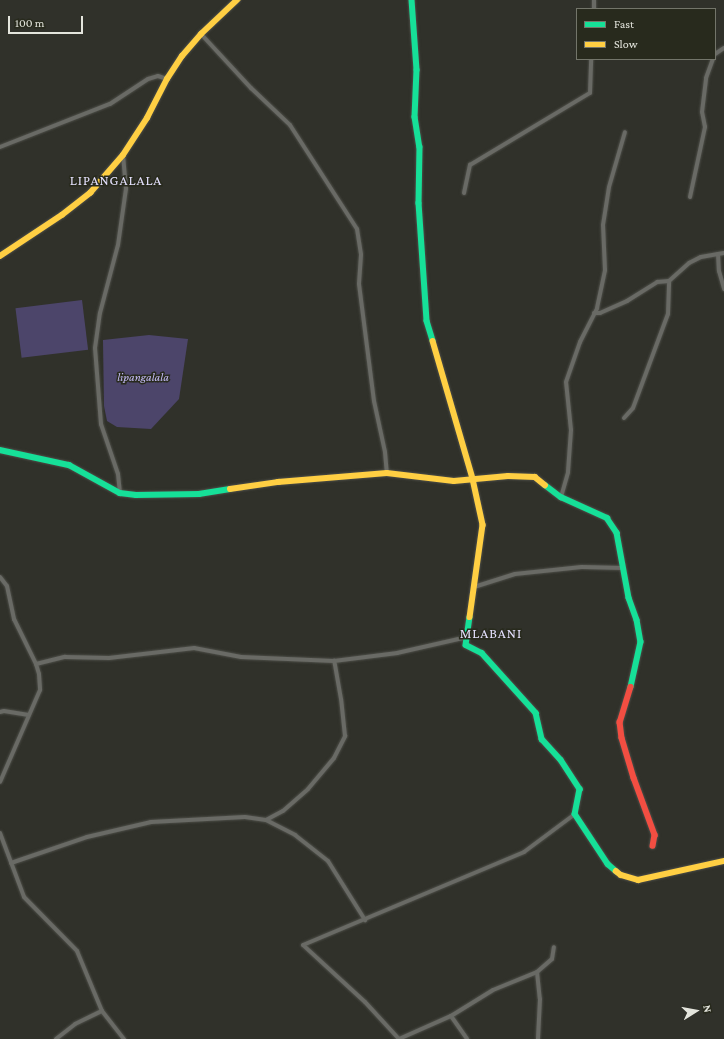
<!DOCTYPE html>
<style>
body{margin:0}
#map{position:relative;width:724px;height:1039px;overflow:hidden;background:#30312a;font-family:"Crimson Pro",serif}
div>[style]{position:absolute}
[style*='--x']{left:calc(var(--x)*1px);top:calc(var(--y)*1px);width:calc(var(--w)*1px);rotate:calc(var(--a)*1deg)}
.green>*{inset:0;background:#4c456a;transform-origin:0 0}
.roads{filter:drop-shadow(0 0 1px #4d4e48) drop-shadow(0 0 1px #4d4e48)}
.street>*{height:4px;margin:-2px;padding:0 2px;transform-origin:2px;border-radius:2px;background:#696a65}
.fast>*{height:5.5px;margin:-2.75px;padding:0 2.75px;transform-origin:2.75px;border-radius:2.75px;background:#16e098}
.slow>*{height:5.5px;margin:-2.75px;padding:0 2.75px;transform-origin:2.75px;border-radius:2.75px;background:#ffcf43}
.jam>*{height:5.5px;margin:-2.75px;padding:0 2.75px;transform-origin:2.75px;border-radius:2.75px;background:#f24e42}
span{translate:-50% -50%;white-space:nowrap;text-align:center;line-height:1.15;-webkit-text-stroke:3px #282a1d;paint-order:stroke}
.park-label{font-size:12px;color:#c7befa;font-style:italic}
.quarter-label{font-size:14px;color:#e4e0fd;letter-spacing:1px}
.legend{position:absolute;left:576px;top:8px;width:140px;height:52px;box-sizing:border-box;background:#282a1d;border:1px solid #73756a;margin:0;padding:5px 7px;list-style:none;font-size:12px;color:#e4e5dd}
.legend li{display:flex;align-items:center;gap:8px;height:20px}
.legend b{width:20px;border:1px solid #73756a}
.north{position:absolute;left:676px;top:991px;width:40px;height:40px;-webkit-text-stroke:3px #282a1d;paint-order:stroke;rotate:79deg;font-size:11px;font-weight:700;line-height:16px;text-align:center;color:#e4e5dd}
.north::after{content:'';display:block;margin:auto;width:14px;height:18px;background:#e4e5dd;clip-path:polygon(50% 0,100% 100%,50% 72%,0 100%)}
.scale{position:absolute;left:8px;top:16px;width:75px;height:18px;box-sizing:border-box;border:2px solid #e4e5dd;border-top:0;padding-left:5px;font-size:12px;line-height:14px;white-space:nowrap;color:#e4e5dd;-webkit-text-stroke:3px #282a1d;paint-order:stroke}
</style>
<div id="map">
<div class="green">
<i style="left:82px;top:300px;width:50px;height:67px;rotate:83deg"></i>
<i style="clip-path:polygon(149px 335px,188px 339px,179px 399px,151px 429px,117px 427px,107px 421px,104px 406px,103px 340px)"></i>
</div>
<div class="roads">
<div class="street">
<i style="--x:594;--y:9;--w:9;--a:-90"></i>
<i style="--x:201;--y:34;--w:74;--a:47.2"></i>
<i style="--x:251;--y:88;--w:54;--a:43.5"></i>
<i style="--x:290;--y:125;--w:124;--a:57.2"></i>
<i style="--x:357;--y:229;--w:26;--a:81"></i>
<i style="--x:361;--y:255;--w:29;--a:94"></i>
<i style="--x:359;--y:284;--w:118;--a:82.7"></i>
<i style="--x:374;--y:401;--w:52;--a:77.8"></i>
<i style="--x:385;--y:452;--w:21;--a:85"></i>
<i style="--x:715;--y:54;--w:11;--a:-34"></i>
<i style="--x:0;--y:147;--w:118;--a:-21.4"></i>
<i style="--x:110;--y:104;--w:45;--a:-33.3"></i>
<i style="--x:148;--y:79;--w:10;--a:-17"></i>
<i style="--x:158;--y:76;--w:9;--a:18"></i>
<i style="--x:464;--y:193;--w:29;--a:-78"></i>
<i style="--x:470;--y:165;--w:140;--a:-31"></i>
<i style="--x:590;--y:93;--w:34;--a:-88"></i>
<i style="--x:690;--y:197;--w:72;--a:-77.9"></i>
<i style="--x:705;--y:127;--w:15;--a:-101"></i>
<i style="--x:702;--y:112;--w:34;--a:-83"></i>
<i style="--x:706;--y:78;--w:20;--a:-70"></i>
<i style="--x:718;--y:254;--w:17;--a:87"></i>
<i style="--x:719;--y:271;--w:19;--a:74"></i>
<i style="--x:594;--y:313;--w:6;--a:0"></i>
<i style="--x:600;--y:313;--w:30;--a:-24"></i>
<i style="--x:627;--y:301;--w:36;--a:-32"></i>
<i style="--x:657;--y:282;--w:12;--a:-5"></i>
<i style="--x:624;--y:418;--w:13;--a:-48"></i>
<i style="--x:633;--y:408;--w:100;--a:-69.6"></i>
<i style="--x:668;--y:314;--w:33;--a:-88"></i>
<i style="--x:669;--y:281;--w:27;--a:-42"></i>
<i style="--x:689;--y:263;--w:13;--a:-27"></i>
<i style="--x:701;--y:257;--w:23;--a:-10"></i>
<i style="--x:120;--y:493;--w:19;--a:-96"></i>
<i style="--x:118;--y:474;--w:53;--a:-108.8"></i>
<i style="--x:101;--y:424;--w:76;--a:-94.5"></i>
<i style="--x:95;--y:348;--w:35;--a:-82"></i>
<i style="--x:100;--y:313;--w:70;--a:-75.2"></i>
<i style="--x:118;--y:245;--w:57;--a:-81.9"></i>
<i style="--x:126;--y:189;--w:34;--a:-95"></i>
<i style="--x:561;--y:497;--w:26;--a:-74"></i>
<i style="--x:568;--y:472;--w:42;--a:-85.9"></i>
<i style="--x:571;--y:430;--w:48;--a:-95.9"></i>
<i style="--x:566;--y:382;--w:42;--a:-70.7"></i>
<i style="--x:580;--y:342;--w:38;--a:-63"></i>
<i style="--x:597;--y:308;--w:39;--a:-78"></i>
<i style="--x:605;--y:270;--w:45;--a:-92.5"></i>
<i style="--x:603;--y:225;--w:38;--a:-81"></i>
<i style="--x:609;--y:187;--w:57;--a:-73.8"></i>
<i style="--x:0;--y:577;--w:11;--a:52"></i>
<i style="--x:7;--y:586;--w:34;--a:78"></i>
<i style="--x:14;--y:619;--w:50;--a:63.9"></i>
<i style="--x:36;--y:664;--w:10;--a:73"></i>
<i style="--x:39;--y:674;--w:16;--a:86"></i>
<i style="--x:40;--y:690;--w:100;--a:113.5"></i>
<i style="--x:474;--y:587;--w:43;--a:-17.6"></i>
<i style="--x:515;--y:574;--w:67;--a:-6"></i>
<i style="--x:582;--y:567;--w:41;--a:1.4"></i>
<i style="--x:36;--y:664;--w:30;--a:-14"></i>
<i style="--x:65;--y:657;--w:44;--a:1.3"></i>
<i style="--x:109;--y:658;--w:86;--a:-6.7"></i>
<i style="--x:194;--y:648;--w:48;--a:10.8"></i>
<i style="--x:241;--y:657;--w:93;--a:2.5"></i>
<i style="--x:334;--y:661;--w:64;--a:-7.2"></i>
<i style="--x:397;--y:653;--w:72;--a:-12.9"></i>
<i style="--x:0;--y:712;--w:4;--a:-14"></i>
<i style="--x:4;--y:711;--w:25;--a:9"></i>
<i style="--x:266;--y:820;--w:33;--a:27"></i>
<i style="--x:295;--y:835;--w:42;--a:38.2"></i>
<i style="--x:328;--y:861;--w:70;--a:57.9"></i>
<i style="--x:0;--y:833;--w:68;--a:69.4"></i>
<i style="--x:24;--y:897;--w:76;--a:45.5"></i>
<i style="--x:77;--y:951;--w:65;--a:67.4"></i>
<i style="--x:102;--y:1011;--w:36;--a:52"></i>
<i style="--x:11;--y:863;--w:80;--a:-18.9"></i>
<i style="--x:87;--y:837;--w:66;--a:-13.2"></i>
<i style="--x:151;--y:822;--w:94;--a:-3"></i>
<i style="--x:245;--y:817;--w:21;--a:8"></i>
<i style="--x:266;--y:820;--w:19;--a:-28"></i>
<i style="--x:283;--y:811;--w:33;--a:-41"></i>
<i style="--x:308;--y:789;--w:40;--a:-50"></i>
<i style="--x:334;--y:758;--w:25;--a:-63"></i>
<i style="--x:345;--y:736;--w:37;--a:-96"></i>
<i style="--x:341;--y:699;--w:39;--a:-100"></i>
<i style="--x:537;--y:972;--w:27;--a:84"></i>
<i style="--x:540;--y:999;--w:40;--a:92.9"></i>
<i style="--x:451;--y:1016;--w:28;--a:55"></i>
<i style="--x:56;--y:1039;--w:24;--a:-38"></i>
<i style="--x:75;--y:1024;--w:30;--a:-26"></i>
<i style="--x:399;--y:1039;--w:50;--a:-132.6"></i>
<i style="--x:365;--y:1002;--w:84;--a:-137.4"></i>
<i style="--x:303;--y:945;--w:240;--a:-22.8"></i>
<i style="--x:524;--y:852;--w:64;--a:-36.7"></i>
<i style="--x:399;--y:1039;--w:57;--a:-23.9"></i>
<i style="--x:451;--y:1016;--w:49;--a:-31.8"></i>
<i style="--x:493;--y:990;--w:48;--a:-22.2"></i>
<i style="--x:537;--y:972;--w:20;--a:-41"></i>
<i style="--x:552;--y:959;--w:12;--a:-81"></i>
</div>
<div class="fast">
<i style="--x:412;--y:0;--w:70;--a:85.9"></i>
<i style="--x:417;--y:70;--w:47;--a:92.4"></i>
<i style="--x:415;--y:117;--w:30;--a:81"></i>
<i style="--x:420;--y:147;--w:56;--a:91"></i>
<i style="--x:419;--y:203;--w:118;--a:86.1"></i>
<i style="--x:427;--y:321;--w:21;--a:73"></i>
<i style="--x:0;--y:450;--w:71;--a:12.3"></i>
<i style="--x:69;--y:465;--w:58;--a:28.8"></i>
<i style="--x:120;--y:493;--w:16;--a:7"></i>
<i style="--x:136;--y:495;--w:63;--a:-0.9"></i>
<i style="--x:199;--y:494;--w:31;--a:-9"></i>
<i style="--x:545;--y:485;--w:20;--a:37"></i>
<i style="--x:561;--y:497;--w:51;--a:24.5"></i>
<i style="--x:607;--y:518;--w:18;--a:56"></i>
<i style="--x:617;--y:533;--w:66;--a:79.5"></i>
<i style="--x:629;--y:598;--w:23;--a:70"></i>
<i style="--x:637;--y:620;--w:22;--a:80"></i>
<i style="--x:641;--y:642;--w:46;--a:102.5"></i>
<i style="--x:470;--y:617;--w:28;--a:98"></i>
<i style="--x:466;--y:645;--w:18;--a:27"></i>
<i style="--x:482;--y:653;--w:81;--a:48"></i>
<i style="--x:536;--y:713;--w:27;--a:77"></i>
<i style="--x:542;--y:739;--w:28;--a:48"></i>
<i style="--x:561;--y:760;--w:35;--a:57"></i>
<i style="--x:580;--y:789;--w:25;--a:101"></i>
<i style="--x:575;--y:814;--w:60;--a:56.6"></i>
<i style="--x:608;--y:864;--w:11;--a:41"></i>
</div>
<div class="slow">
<i style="--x:0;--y:256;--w:74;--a:-33.5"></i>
<i style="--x:62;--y:215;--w:36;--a:-38"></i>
<i style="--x:90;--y:193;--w:50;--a:-49"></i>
<i style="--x:123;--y:155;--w:44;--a:-57"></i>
<i style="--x:147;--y:118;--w:44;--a:-62.9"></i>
<i style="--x:167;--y:79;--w:27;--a:-57"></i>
<i style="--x:182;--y:56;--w:29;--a:-49"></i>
<i style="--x:201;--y:34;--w:50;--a:-43.4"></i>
<i style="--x:433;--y:341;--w:144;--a:73.8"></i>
<i style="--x:473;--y:479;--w:47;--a:77.7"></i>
<i style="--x:483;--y:525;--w:93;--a:98"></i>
<i style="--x:230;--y:489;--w:49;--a:-8.3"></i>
<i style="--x:278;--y:482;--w:109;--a:-4.7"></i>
<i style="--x:387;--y:473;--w:67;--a:6.8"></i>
<i style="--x:454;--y:481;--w:54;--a:-5.3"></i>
<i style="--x:508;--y:476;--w:27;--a:2"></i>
<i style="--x:535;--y:477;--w:13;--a:39"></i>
<i style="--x:616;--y:871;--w:6;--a:39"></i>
<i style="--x:621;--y:875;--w:18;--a:16"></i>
<i style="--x:638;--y:880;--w:88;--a:-12.5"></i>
</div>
<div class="jam">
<i style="--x:631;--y:687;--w:37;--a:107"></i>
<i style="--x:620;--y:722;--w:16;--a:83"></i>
<i style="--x:622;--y:738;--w:42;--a:73.3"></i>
<i style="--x:634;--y:778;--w:61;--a:69.8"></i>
<i style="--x:655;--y:835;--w:11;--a:100"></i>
</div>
</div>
<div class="park-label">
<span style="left:143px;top:378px">lipangalala</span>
</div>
<div class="quarter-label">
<span style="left:116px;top:180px">LIPANGALALA</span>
<span style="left:491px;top:633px">MLABANI</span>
</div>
<ul class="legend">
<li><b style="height:5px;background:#16e098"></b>Fast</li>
<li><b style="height:5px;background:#ffcf43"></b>Slow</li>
</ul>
<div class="north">N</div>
<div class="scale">100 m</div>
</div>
